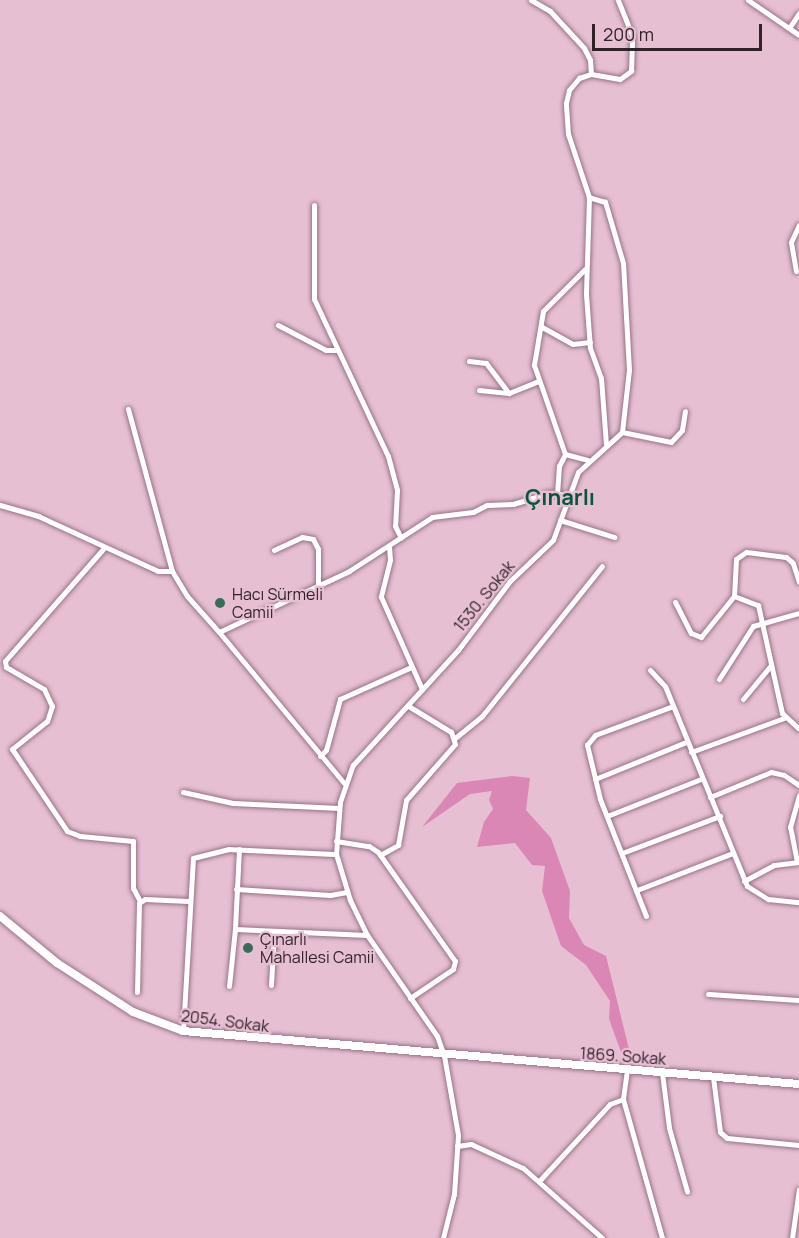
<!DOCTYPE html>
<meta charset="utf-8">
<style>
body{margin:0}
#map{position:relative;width:799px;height:1238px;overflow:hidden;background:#e7bfd3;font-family:Manrope,sans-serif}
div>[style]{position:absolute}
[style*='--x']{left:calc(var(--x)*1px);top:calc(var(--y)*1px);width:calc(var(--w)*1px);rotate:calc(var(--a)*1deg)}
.green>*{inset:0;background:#da87b5}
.roads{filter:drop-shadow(0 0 2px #977386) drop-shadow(0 0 2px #977386)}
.street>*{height:5px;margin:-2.5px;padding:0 2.5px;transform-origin:2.5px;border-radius:2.5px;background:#fff}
.secondary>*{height:8px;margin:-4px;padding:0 4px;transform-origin:4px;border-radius:4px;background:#fff}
.dots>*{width:16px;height:16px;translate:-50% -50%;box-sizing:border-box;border:3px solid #e7bfd3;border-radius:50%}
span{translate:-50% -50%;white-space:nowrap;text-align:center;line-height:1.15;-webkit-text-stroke:4.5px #e7bfd3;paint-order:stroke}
.poi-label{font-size:16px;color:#31222a}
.left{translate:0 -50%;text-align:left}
.street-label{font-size:16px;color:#31222a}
.district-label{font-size:22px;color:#07553e;font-weight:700}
.scale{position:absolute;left:592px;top:24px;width:170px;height:27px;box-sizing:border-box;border:3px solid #31222a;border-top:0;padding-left:8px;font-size:18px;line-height:21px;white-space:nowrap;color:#31222a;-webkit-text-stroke:4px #e7bfd3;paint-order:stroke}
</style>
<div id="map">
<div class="green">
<i style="clip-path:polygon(512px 776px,530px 778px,526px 810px,551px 838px,570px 891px,569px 918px,584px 945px,606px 956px,629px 1049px,621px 1052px,609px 1019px,610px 1001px,586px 965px,561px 946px,542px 891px,545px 866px,532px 865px,515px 843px,477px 847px,484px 822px,493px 809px,489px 800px,492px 791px,470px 794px,422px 827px,457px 783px)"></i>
</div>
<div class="roads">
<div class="street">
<i style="--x:531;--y:0;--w:22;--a:30"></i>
<i style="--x:550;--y:11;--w:50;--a:47.4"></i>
<i style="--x:584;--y:48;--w:13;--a:63"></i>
<i style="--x:590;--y:60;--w:14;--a:86"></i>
<i style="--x:748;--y:0;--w:62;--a:34.5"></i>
<i style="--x:789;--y:28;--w:18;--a:-56"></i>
<i style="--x:589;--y:197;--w:97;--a:91.8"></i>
<i style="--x:586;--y:294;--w:54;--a:85.8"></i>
<i style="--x:590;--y:348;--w:32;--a:70"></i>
<i style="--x:601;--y:378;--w:66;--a:85.7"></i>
<i style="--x:314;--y:205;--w:94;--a:90"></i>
<i style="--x:314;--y:299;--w:174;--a:64.8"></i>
<i style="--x:388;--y:456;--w:35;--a:75"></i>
<i style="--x:397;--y:490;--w:36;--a:93"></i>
<i style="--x:395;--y:526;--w:13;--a:63"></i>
<i style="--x:585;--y:269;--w:59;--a:135"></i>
<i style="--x:543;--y:311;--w:55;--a:99.5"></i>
<i style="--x:534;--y:365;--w:94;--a:70.8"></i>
<i style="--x:565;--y:454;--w:23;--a:15"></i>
<i style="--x:796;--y:271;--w:29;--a:-100"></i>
<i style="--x:791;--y:242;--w:19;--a:-65"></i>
<i style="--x:278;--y:325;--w:54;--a:27.5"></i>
<i style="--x:326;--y:350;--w:10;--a:0"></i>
<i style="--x:542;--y:327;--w:35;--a:29"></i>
<i style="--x:573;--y:344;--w:17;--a:-7"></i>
<i style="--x:469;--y:361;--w:17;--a:7"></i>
<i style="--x:486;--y:363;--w:38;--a:53"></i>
<i style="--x:509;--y:393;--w:31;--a:-22"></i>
<i style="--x:479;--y:390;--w:30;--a:6"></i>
<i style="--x:128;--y:409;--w:168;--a:74.8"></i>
<i style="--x:172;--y:571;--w:29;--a:59"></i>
<i style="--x:187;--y:596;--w:48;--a:48.4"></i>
<i style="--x:219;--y:632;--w:144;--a:-25.1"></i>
<i style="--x:349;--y:571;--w:99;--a:-33"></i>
<i style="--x:432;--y:517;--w:41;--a:-7"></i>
<i style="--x:473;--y:512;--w:16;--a:-27"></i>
<i style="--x:487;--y:505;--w:26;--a:-2"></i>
<i style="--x:513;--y:504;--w:37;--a:-17"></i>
<i style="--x:548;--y:493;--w:19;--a:6"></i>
<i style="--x:622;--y:432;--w:50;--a:11.5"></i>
<i style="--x:671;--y:442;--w:16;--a:-47"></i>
<i style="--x:682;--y:430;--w:19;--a:-81"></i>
<i style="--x:557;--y:494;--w:28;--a:-86"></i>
<i style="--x:559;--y:466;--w:13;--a:-63"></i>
<i style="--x:0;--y:505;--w:40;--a:16"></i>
<i style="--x:38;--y:516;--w:132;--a:24.6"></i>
<i style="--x:158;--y:571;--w:14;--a:0"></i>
<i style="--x:560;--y:520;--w:57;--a:17.5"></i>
<i style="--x:389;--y:546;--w:14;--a:86"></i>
<i style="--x:390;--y:560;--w:38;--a:104"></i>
<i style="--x:381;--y:597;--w:101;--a:66"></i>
<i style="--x:103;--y:549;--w:149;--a:131.2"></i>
<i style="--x:5;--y:661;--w:6;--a:81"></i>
<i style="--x:6;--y:667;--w:44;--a:30.1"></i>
<i style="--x:44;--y:689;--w:19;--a:65"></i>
<i style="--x:52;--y:706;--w:16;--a:108"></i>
<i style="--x:47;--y:721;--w:45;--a:141.3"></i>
<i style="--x:12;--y:749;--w:99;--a:56.1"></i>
<i style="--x:67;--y:831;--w:14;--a:21"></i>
<i style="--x:80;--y:836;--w:53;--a:5.4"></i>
<i style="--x:133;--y:841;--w:47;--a:90"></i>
<i style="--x:133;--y:888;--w:15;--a:62"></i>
<i style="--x:274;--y:550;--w:31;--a:-25"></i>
<i style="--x:302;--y:537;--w:11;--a:10"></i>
<i style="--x:313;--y:539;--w:11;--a:63"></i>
<i style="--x:318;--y:549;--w:35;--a:90"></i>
<i style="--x:799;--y:582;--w:20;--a:-108"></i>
<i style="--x:793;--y:563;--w:9;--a:-139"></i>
<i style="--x:786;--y:557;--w:40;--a:-172.9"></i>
<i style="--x:746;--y:552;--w:12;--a:145"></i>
<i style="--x:736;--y:559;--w:37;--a:93"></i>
<i style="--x:734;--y:596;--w:26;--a:21"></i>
<i style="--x:758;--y:605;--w:111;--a:77.5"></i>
<i style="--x:782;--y:713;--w:23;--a:43"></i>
<i style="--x:675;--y:602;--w:35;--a:63"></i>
<i style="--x:691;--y:633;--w:11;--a:22"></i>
<i style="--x:701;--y:637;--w:53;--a:-51.2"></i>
<i style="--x:219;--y:632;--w:196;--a:50.4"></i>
<i style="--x:650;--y:670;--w:22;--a:47"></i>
<i style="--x:665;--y:686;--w:216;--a:67.7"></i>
<i style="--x:747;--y:886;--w:25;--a:32"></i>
<i style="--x:768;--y:899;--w:31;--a:6"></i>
<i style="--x:719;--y:679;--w:63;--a:-57.3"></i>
<i style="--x:753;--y:626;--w:48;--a:-15.8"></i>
<i style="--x:743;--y:699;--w:44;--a:-50.5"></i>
<i style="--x:455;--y:738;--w:35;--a:-39"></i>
<i style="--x:482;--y:716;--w:192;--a:-51.3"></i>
<i style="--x:691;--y:752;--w:99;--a:-20.1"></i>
<i style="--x:320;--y:756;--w:8;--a:-45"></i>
<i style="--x:326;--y:750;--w:53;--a:-74.6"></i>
<i style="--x:340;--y:699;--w:76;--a:-24.2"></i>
<i style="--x:595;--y:779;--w:98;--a:-22.1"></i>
<i style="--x:183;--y:792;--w:51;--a:12.4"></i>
<i style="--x:233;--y:803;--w:106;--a:2.7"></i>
<i style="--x:710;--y:797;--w:66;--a:-22.3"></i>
<i style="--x:771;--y:772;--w:13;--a:13"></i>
<i style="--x:784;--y:775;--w:18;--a:34"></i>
<i style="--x:607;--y:816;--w:101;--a:-21.5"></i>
<i style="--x:336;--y:841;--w:33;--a:9"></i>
<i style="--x:369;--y:846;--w:11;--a:34"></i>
<i style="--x:378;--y:852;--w:133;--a:54.8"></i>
<i style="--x:455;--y:961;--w:8;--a:104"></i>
<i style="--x:453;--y:969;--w:52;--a:146"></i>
<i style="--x:239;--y:849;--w:80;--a:92.9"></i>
<i style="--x:235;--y:929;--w:132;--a:2.6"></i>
<i style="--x:622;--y:853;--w:105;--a:-20.7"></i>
<i style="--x:380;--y:855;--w:21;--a:-29"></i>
<i style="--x:398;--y:845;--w:46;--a:-79.9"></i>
<i style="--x:406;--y:800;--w:74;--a:-48.8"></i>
<i style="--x:455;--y:744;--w:13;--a:-108"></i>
<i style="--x:451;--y:732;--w:48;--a:-148.6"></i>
<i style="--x:797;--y:862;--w:36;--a:-101"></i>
<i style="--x:790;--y:827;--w:33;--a:-74"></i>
<i style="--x:744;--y:881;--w:34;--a:-28"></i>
<i style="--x:774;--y:865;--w:23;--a:-7"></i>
<i style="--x:236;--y:889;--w:94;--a:3.7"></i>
<i style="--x:330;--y:895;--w:17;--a:-10"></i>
<i style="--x:637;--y:890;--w:103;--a:-21.1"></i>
<i style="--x:646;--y:916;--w:126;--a:-111.5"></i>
<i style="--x:600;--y:799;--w:56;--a:-103.5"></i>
<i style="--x:587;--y:745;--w:13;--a:-51"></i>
<i style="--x:595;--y:735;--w:83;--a:-20.4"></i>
<i style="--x:271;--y:985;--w:53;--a:-86.8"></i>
<i style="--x:229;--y:986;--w:57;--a:-84"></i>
<i style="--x:137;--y:992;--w:89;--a:-88.7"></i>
<i style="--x:139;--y:903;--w:7;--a:-34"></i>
<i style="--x:145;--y:899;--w:43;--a:2.7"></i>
<i style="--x:708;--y:994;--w:91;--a:3.8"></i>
<i style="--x:183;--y:1031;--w:173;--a:-86.7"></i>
<i style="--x:193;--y:858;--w:37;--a:-14"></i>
<i style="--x:229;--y:849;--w:107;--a:2.7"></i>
<i style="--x:627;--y:1070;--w:29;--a:98"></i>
<i style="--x:623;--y:1099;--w:144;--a:74.3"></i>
<i style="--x:662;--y:1073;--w:55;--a:82.7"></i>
<i style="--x:669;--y:1128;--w:66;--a:74.1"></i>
<i style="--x:713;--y:1077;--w:55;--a:82.7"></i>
<i style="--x:720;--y:1132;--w:9;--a:41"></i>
<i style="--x:727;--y:1138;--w:72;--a:5.6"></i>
<i style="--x:457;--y:1146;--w:14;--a:-8"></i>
<i style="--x:471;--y:1144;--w:57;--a:24.8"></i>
<i style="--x:523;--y:1168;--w:106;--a:41.5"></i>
<i style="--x:540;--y:1180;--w:103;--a:-47.4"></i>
<i style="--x:610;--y:1104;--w:14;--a:-21"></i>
<i style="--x:443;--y:1238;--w:45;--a:-76"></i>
<i style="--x:454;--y:1194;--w:59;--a:-86.1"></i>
<i style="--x:458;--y:1135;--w:80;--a:-100"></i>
<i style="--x:444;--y:1056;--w:21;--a:-109"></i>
<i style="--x:437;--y:1036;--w:123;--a:-124.7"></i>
<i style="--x:367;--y:935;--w:39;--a:-116"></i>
<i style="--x:350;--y:900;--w:48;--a:-106.9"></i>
<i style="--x:336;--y:854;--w:52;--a:-85.6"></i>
<i style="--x:340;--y:802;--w:39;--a:-71"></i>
<i style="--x:353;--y:765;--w:156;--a:-47.6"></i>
<i style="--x:458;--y:650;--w:86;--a:-53"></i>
<i style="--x:510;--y:581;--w:59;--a:-43.6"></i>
<i style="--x:553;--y:540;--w:72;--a:-69.8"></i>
<i style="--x:578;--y:472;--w:59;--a:-42.3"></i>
<i style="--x:622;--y:432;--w:62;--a:-83.6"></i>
<i style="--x:629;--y:370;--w:107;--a:-93.2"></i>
<i style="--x:623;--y:263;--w:64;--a:-106.4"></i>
<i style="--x:605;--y:202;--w:17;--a:-163"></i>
<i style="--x:589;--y:197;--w:66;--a:-108.4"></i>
<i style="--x:568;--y:134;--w:31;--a:-94"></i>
<i style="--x:566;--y:103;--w:13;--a:-77"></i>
<i style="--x:569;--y:90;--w:16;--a:-50"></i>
<i style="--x:579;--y:78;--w:13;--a:-18"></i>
<i style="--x:591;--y:74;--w:29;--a:10"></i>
<i style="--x:620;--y:79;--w:14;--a:-36"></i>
<i style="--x:631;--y:71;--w:36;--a:-88"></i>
<i style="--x:632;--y:35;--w:38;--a:-112"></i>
<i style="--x:792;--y:1238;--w:49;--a:-81.9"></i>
</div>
<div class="secondary">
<i style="--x:0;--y:916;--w:74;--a:39.5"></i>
<i style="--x:57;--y:963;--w:90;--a:32.8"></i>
<i style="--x:133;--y:1012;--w:53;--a:20.8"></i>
<i style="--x:183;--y:1031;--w:618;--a:4.92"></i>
</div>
</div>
<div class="dots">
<i style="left:220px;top:603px;background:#356f59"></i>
<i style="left:248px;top:948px;background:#356f59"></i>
</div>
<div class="poi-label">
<span class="left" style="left:232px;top:603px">Hacı Sürmeli<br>Camii</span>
<span class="left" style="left:260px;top:948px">Çınarlı<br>Mahallesi Camii</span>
</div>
<div class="street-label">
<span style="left:484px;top:596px;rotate:-51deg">1530. Sokak</span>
<span style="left:225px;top:1021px;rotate:7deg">2054. Sokak</span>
<span style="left:623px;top:1056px;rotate:4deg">1869. Sokak</span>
</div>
<div class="district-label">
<span style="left:560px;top:498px">Çınarlı</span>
</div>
<div class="scale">200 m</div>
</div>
